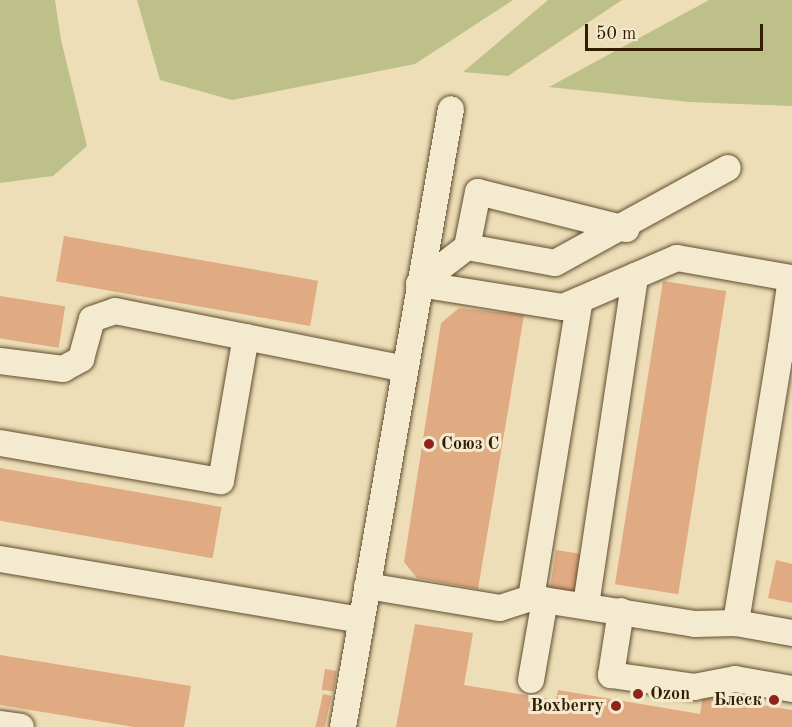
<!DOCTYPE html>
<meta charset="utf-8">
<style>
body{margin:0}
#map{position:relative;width:792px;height:727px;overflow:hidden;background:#eddeb7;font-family:"Old Standard TT",serif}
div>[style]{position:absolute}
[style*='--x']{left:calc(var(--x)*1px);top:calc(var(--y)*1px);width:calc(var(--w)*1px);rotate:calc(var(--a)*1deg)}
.green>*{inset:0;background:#bec08a}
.building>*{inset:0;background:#e0aa82;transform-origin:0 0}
.roads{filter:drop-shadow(0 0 2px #624d2e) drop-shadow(0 0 2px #624d2e)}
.minor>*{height:26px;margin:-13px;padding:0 13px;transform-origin:13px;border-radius:13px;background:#f3ead0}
.dots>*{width:16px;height:16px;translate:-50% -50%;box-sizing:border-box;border:3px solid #f3ead0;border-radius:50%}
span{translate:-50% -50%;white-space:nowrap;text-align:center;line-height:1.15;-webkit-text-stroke:6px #f3ead0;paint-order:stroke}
.poi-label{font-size:18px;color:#331d00;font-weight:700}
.left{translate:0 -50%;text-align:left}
.right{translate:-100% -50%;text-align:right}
.scale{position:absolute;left:585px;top:24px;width:178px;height:27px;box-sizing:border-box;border:3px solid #331d00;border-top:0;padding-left:8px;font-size:18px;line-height:21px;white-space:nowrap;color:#331d00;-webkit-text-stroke:4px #f3ead0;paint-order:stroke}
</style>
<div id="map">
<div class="green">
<i style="clip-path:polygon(0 0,55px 0,61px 40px,87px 146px,53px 176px,0 183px)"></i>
<i style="clip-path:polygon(137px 0,513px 0,415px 64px,232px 100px,160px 80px)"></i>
<i style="clip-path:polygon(548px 0,622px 0,508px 76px,463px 72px)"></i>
<i style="clip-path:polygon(709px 0,792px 0,792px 106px,689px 102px,549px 87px)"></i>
</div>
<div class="building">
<i style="left:64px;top:236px;width:258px;height:46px;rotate:10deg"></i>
<i style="left:663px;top:281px;width:64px;height:307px;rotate:9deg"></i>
<i style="left:0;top:296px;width:66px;height:42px;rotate:9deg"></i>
<i style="clip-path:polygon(459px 308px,524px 315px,478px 589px,417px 578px,404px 562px,441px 323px)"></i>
<i style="left:0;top:468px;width:225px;height:52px;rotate:10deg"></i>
<i style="left:556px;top:550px;width:25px;height:39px;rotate:9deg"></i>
<i style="clip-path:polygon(776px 560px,792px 564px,792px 603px,768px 598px)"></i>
<i style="clip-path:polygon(415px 624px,473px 633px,464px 685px,556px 700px,558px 690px,700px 714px,703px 695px,792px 710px,792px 727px,396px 727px)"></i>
<i style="clip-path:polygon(0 655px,191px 686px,184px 727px,134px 727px,0 705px)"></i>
<i style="left:325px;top:669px;width:12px;height:21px;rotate:9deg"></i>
<i style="left:323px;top:694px;width:9px;height:34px;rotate:13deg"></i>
</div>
<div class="roads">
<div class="minor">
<i style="--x:467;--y:247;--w:56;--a:-78.7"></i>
<i style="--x:478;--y:192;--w:153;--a:14"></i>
<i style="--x:419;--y:284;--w:146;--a:9.1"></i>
<i style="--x:563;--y:307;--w:124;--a:-23.3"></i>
<i style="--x:677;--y:258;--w:116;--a:10"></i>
<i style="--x:791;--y:278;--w:70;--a:98.2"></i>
<i style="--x:419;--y:284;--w:61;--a:-37.6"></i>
<i style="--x:467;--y:247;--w:89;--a:10.3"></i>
<i style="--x:555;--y:263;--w:197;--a:-28.8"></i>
<i style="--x:792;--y:349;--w:11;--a:-170"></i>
<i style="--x:781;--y:347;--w:280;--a:99.3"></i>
<i style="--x:736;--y:623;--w:57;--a:10.1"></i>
<i style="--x:0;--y:361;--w:64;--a:7.2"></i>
<i style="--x:63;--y:369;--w:21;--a:-29"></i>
<i style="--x:81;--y:359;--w:41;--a:-74.6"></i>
<i style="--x:92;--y:319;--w:24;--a:-19"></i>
<i style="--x:115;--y:311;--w:295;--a:11.3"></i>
<i style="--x:0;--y:443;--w:224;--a:9.8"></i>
<i style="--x:221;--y:481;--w:146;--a:-80.2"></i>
<i style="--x:0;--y:559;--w:366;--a:9.6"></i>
<i style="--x:367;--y:586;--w:135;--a:9.4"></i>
<i style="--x:500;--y:608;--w:33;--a:-18"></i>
<i style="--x:531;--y:598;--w:166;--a:9"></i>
<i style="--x:695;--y:624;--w:41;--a:-1.4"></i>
<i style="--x:531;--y:598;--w:302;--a:-80.7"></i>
<i style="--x:586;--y:605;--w:333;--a:-81.5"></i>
<i style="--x:621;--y:611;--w:65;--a:98.9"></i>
<i style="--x:611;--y:675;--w:84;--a:8.2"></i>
<i style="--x:694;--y:687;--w:42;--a:-11"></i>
<i style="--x:735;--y:679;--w:58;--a:10"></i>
<i style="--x:531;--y:680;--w:81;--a:-80.1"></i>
<i style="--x:0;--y:724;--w:21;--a:8"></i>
<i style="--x:343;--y:727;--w:627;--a:-80.09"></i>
</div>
</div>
<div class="dots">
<i style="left:429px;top:444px;background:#8f2418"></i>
<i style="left:638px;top:694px;background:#8f2418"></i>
<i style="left:774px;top:700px;background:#8f2418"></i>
<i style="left:616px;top:706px;background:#8f2418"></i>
</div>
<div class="poi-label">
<span class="left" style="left:441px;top:444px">Союз С</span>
<span class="left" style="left:650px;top:694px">Ozon</span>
<span class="right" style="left:762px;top:700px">Блеск</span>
<span class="right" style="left:604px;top:706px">Boxberry</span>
</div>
<div class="scale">50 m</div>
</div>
